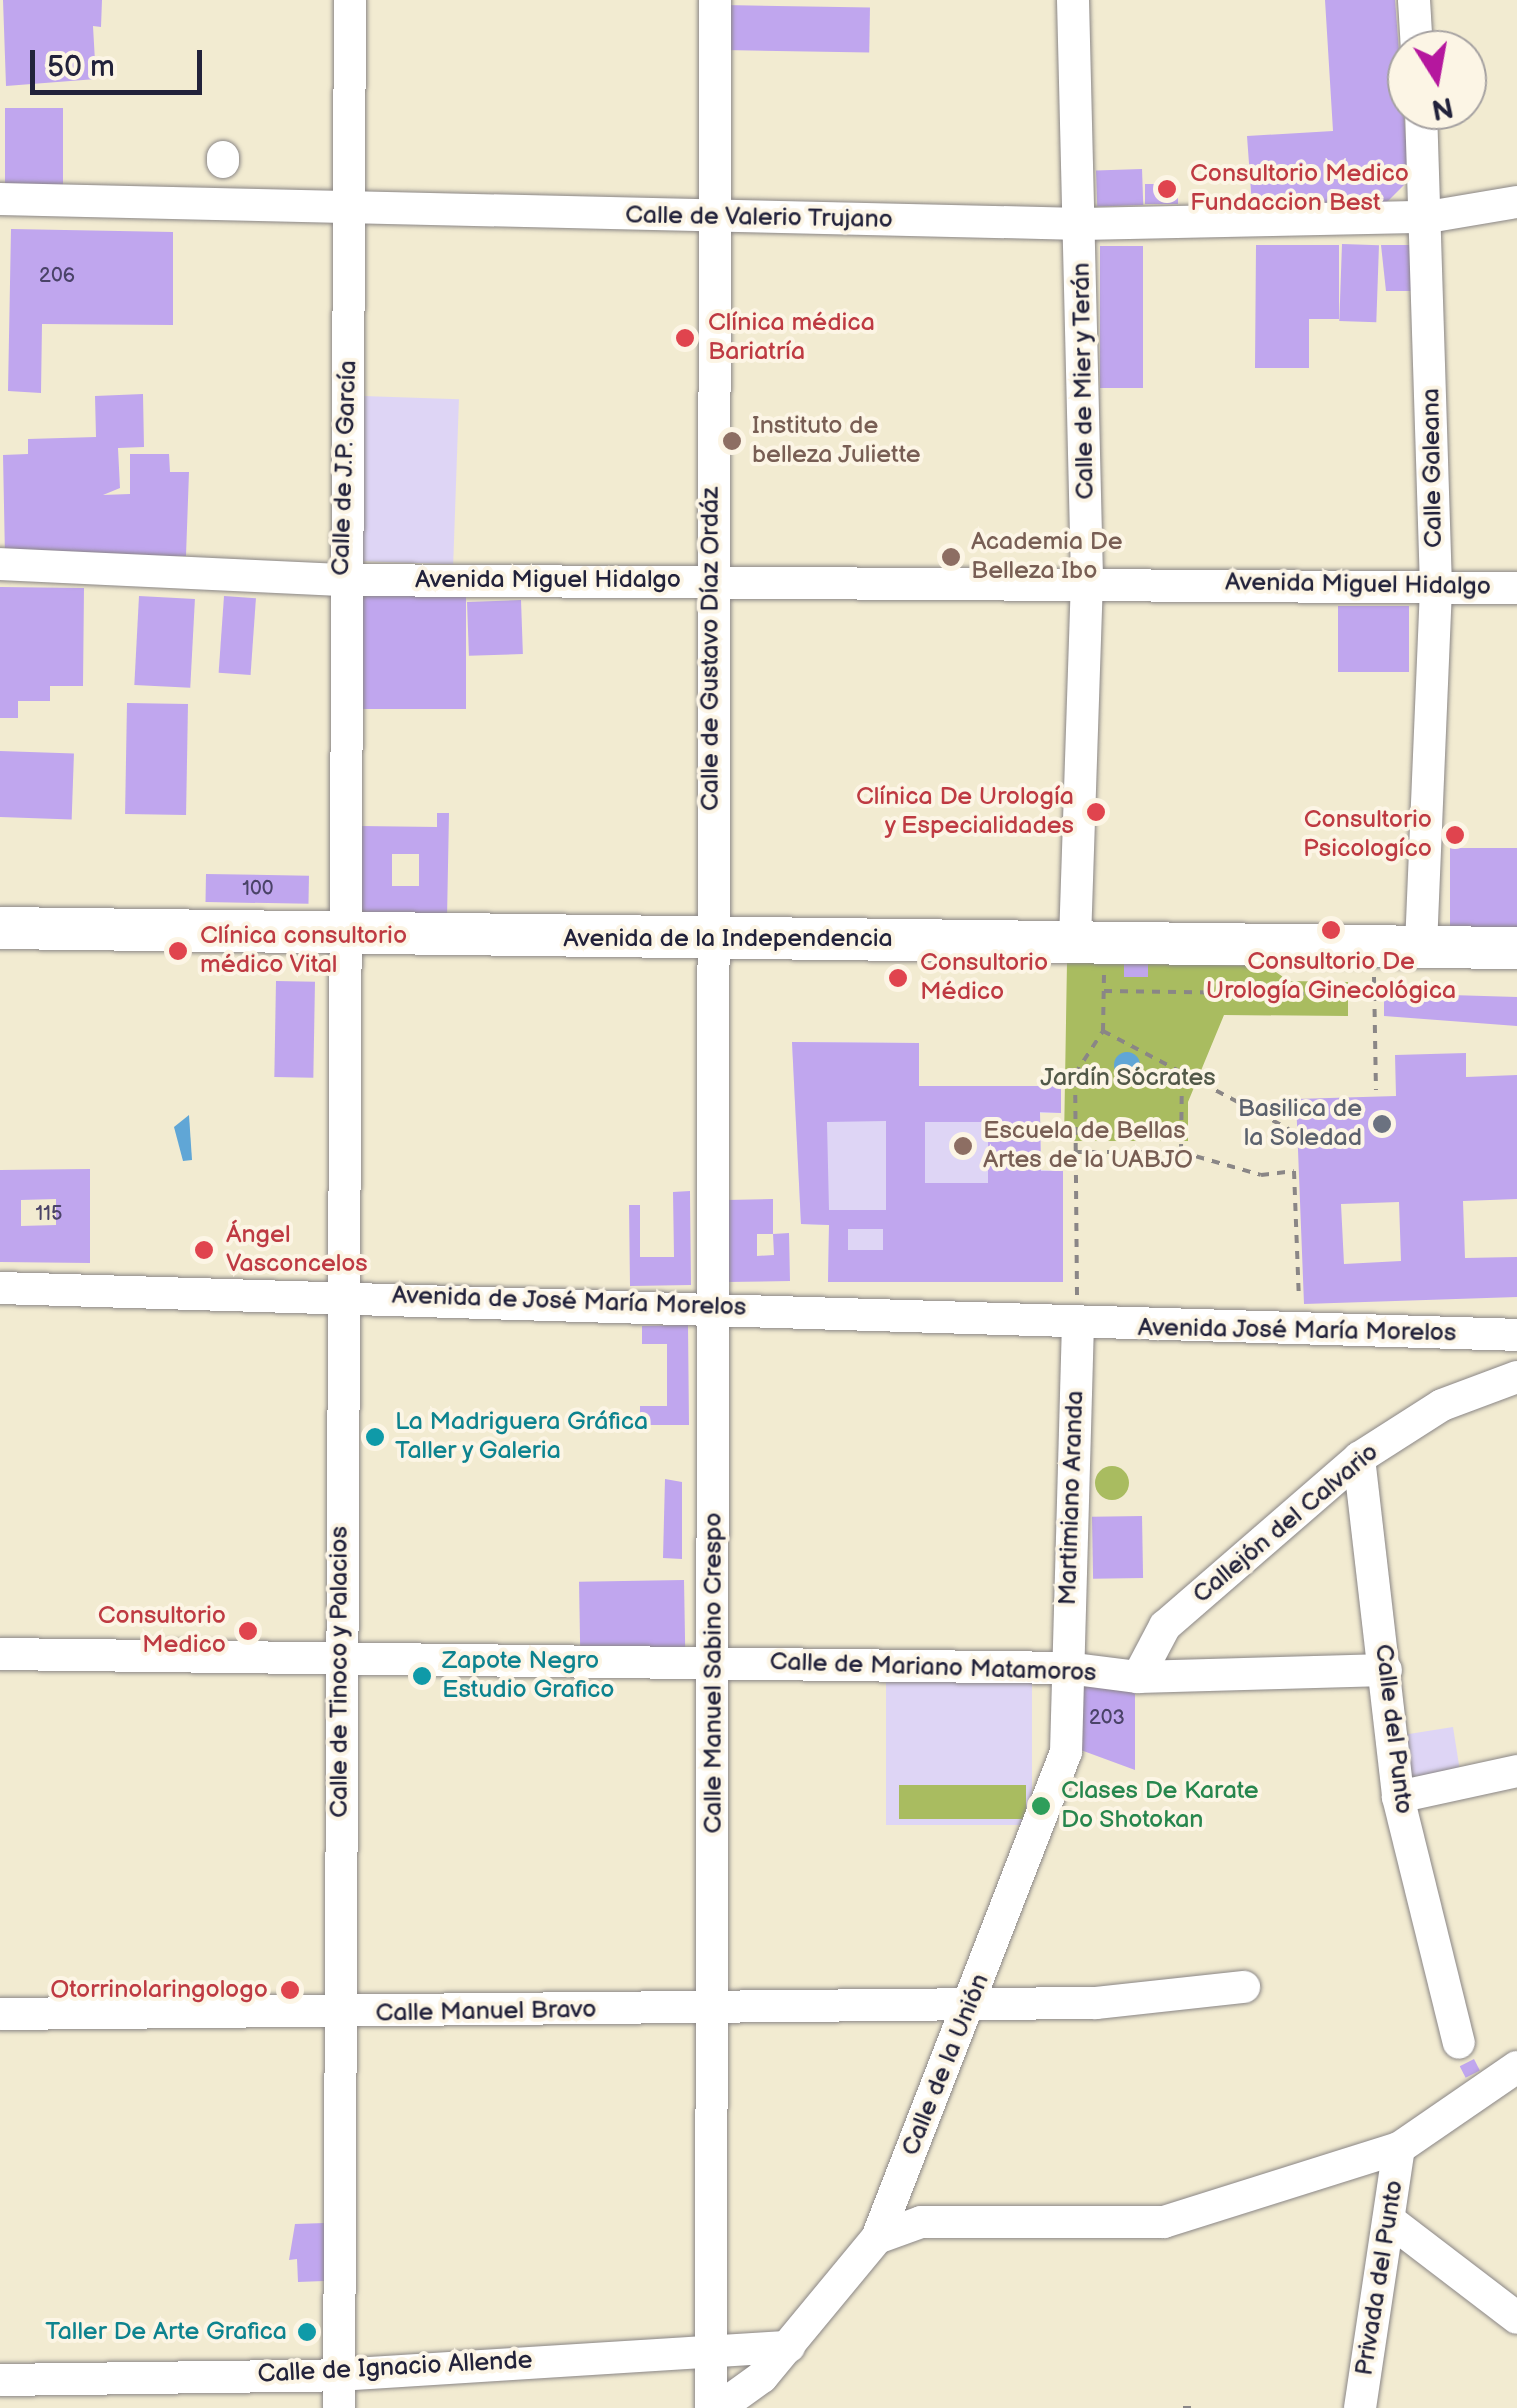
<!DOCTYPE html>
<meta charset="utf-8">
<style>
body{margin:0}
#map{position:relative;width:1517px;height:2408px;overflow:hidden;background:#f2ebd1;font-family:"Balsamiq Sans",sans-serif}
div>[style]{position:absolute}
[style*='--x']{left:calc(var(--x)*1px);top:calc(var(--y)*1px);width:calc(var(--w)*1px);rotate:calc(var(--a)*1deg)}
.built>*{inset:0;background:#ded5f5;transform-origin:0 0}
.green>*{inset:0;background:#a9bc60;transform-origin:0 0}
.round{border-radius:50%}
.water>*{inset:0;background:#60a6d6}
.building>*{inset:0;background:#c0a6ee;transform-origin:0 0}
.path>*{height:4px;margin-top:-2px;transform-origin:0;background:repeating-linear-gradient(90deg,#8a8686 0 8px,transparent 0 16px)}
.roads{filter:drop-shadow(0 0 2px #8a8686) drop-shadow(0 0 2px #8a8686)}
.minor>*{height:32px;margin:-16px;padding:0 16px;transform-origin:16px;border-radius:16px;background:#fff}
.major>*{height:42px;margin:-21px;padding:0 21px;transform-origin:21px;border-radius:21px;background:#fff}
.dots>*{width:28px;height:28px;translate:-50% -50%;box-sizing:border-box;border:5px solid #fcf5e5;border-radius:50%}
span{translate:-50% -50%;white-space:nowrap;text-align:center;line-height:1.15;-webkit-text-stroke:8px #fcf5e5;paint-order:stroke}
.number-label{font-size:20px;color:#4a4368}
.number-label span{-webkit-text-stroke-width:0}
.health-label{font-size:25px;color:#be3a42}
.left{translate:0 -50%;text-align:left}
.right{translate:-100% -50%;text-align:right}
.street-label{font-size:25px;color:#22223b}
.education-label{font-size:25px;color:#785e54}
.park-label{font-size:25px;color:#515848}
.worship-label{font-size:25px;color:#5b616d}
.culture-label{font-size:25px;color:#0d838f}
.leisure-label{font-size:25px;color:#27864d}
.north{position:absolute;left:1387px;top:30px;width:100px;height:100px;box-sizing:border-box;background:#fcf5e5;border:2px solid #a5a1a1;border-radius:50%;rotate:169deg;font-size:28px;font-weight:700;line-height:40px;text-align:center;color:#22223b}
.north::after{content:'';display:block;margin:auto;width:35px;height:45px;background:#b5179e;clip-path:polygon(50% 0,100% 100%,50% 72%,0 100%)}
.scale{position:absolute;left:30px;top:50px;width:172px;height:45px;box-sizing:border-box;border:5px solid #22223b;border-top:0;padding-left:12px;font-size:30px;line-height:35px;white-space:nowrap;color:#22223b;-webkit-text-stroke:8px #fcf5e5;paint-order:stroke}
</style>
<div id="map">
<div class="built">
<i style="left:363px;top:396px;width:96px;height:165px;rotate:2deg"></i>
<i style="clip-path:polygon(792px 1042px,919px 1043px,919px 1086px,1061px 1086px,1061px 1113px,1040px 1113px,1041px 1170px,1063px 1171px,1063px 1223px,916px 1223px,915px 1282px,828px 1282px,829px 1225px,801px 1224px)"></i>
<i style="left:886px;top:1679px;width:146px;height:146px"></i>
<i style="left:1453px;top:1727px;width:43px;height:51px;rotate:81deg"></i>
</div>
<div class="green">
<i style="clip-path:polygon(1067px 962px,1124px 964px,1124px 977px,1147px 977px,1148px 964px,1267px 966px,1289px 981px,1348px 982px,1348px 1016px,1224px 1015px,1188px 1102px,1188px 1141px,1064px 1141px)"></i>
<i class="round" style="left:1095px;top:1466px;width:34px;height:34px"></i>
<i style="left:899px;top:1785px;width:127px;height:34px"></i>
</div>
<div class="water">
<i class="round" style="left:1114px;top:1052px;width:26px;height:26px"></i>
<i style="clip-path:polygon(189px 1115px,192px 1160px,183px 1161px,174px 1127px)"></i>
</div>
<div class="building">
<i style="clip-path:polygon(3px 0,102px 0,101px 27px,93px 26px,96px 79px,6px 86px)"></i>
<i style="clip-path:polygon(1325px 0,1395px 0,1409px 180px,1387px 202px,1252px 205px,1247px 136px,1333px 131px)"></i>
<i style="left:724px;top:5px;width:146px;height:45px;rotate:1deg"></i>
<i style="left:5px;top:108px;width:58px;height:77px"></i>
<i style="left:1142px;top:169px;width:36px;height:46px;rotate:88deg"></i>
<i style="left:1178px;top:184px;width:20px;height:33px;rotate:90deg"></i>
<i style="clip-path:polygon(11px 229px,173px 232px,173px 325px,42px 324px,41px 393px,8px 391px)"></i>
<i style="left:1342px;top:244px;width:37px;height:77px;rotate:2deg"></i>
<i style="clip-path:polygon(1256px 245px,1339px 245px,1339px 319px,1309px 319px,1309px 368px,1255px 368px)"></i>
<i style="clip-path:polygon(1381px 245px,1412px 245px,1412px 291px,1386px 291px)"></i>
<i style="left:1100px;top:246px;width:43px;height:142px"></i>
<i style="clip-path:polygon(143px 394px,144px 447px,118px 448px,120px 488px,103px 495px,130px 494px,130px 454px,169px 454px,170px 472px,189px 472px,186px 556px,5px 557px,3px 455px,28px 454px,28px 439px,96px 437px,95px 396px)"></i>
<i style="clip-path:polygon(0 587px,84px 588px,83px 686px,50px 686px,50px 701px,18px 701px,18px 718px,0 718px)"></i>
<i style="left:466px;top:594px;width:115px;height:111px;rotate:90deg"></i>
<i style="left:139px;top:596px;width:56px;height:89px;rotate:3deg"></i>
<i style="left:224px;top:596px;width:32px;height:77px;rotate:4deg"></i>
<i style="left:521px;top:600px;width:54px;height:54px;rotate:88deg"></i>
<i style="left:1338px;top:606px;width:71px;height:66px"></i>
<i style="left:127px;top:703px;width:61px;height:111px;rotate:1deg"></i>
<i style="left:0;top:751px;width:74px;height:66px;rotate:2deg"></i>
<i style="clip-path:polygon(evenodd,437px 813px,449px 813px,447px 919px,360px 918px,361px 826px,437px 827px,437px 813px,392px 854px,419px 854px,419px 886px,392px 886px,392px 854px)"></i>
<i style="left:1517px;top:848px;width:85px;height:67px;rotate:90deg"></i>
<i style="left:206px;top:874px;width:103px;height:28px;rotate:1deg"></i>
<i style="left:1124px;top:964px;width:24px;height:13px"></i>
<i style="left:276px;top:981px;width:39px;height:96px;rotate:1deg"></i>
<i style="clip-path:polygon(1384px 993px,1517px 997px,1517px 1026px,1384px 1016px)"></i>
<i style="clip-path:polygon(evenodd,792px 1042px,919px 1043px,919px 1086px,1061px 1086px,1061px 1113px,1040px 1112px,1041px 1171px,1063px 1171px,1063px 1282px,828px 1282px,829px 1225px,801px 1224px,792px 1042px,886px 1121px,886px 1210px,829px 1210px,827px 1122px,886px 1121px,792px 1042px,925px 1122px,988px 1122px,988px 1183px,925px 1183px,925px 1122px,792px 1042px,848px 1229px,883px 1229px,883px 1250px,848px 1250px,848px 1229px)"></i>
<i style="clip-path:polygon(evenodd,1466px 1053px,1466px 1077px,1517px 1075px,1517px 1199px,1463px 1201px,1465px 1258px,1517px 1257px,1517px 1297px,1304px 1304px,1296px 1099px,1396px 1096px,1395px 1055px,1466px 1053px,1399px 1202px,1401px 1261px,1344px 1264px,1341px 1204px,1399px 1202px)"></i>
<i style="clip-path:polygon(evenodd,90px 1169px,90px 1263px,0 1262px,0 1170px,90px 1169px,56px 1199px,56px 1225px,21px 1226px,21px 1200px,56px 1199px)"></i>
<i style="clip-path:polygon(690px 1191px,691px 1285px,630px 1286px,629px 1205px,640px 1205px,640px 1257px,674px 1257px,673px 1192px)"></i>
<i style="clip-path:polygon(773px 1199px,773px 1234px,757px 1234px,757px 1256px,774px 1255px,773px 1234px,789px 1233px,790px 1281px,727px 1282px,726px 1200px)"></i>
<i style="clip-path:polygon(688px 1325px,689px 1425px,640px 1425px,640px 1406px,667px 1406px,667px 1344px,642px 1344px,642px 1326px)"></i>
<i style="clip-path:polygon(665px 1479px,682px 1482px,682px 1559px,663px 1558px)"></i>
<i style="left:1142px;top:1516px;width:62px;height:50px;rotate:89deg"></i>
<i style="left:684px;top:1580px;width:68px;height:105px;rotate:89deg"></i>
<i style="clip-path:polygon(1078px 1682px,1135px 1686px,1135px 1770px,1078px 1749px)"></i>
<i style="left:1474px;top:2059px;width:13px;height:16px;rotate:63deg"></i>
<i style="clip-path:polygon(325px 2223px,324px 2281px,298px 2282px,297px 2259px,289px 2260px,295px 2224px)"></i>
</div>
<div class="path">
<i style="--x:1374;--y:977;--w:113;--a:89"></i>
<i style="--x:1104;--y:991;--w:271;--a:0.8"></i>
<i style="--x:1103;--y:1031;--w:210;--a:27.8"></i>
<i style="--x:1075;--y:1152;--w:106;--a:0"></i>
<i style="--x:1181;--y:1152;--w:83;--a:16"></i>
<i style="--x:1261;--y:1175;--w:33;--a:-7"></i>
<i style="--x:1294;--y:1171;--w:128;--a:87.8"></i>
<i style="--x:1181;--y:1152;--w:79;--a:-89.3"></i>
<i style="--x:1077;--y:1295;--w:221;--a:-90.5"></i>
<i style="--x:1075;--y:1074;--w:51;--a:-56.9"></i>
<i style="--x:1103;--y:1031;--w:58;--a:-89"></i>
<i style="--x:1183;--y:2408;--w:14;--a:0"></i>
</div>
<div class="roads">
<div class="minor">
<i style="--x:1073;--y:0;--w:579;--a:88.61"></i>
<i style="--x:1087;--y:579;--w:363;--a:91.9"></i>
<i style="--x:1414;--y:0;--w:50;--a:86.6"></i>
<i style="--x:223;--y:162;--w:5;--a:-90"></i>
<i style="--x:0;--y:199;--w:1081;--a:1.32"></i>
<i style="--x:1081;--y:224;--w:347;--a:-1.2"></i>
<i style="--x:1428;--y:217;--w:90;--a:-9.6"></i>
<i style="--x:0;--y:564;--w:341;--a:2.7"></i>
<i style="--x:341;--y:580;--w:1176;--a:0.39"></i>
<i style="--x:1421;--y:946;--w:359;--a:-87.6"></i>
<i style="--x:1436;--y:587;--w:477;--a:-91.8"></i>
<i style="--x:0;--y:1288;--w:1518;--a:1.77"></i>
<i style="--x:1359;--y:1458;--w:341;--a:83.4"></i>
<i style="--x:1398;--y:1797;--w:253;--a:76.1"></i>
<i style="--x:0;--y:1654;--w:1067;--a:0.75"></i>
<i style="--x:1067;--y:1668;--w:72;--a:7.2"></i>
<i style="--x:1138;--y:1677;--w:248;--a:-1.6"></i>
<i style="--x:1138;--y:1677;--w:58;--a:-62.1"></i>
<i style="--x:1165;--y:1626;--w:257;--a:-40.9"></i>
<i style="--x:1359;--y:1458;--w:98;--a:-32.6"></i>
<i style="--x:1442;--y:1405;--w:80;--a:-20.5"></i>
<i style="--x:1398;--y:1797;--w:122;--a:-12.3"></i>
<i style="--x:0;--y:2014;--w:1096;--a:-0.58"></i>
<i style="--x:1096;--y:2003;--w:149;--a:-6.2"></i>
<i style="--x:1389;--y:2220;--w:161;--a:37.4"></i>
<i style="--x:877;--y:2238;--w:47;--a:-20"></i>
<i style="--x:921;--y:2222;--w:243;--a:0"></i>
<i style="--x:1164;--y:2222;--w:246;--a:-17.5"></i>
<i style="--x:1399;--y:2148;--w:143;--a:-34.5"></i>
<i style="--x:0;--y:2380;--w:338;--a:-0.8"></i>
<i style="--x:338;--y:2375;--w:452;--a:-3.6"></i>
<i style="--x:339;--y:2408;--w:2408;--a:-89.74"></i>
<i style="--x:711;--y:2408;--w:2408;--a:-89.9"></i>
<i style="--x:719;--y:2408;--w:53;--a:-35.8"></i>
<i style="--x:762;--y:2377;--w:180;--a:-50.4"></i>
<i style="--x:877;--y:2238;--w:521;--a:-68.75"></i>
<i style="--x:1066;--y:1752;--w:424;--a:-88.4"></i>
<i style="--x:1360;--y:2408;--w:263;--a:-81.5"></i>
</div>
<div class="major">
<i style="--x:0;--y:928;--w:1517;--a:0.76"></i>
</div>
</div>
<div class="dots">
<i style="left:1167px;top:189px;background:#e0444e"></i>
<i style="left:685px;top:338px;background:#e0444e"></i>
<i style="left:732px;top:441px;background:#8d6e63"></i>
<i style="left:951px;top:557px;background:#8d6e63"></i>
<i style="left:1096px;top:812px;background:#e0444e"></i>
<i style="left:1455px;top:835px;background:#e0444e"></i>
<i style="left:1331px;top:930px;background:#e0444e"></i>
<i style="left:178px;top:951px;background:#e0444e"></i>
<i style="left:898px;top:978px;background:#e0444e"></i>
<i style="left:1382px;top:1124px;background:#6b7280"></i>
<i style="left:963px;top:1146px;background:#8d6e63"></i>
<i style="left:204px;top:1250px;background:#e0444e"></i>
<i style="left:375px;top:1437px;background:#0f9aa8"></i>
<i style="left:248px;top:1631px;background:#e0444e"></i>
<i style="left:422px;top:1676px;background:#0f9aa8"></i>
<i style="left:1041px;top:1806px;background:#2e9e5b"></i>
<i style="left:290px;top:1990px;background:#e0444e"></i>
<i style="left:307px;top:2332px;background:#0f9aa8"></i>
</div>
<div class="number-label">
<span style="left:57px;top:276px">206</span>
<span style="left:258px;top:889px">100</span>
<span style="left:49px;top:1214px">115</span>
<span style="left:1107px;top:1718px">203</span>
</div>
<div class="health-label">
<span class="left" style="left:1190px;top:189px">Consultorio Medico<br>Fundaccion Best</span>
<span class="left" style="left:708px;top:338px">Clínica médica<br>Bariatría</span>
<span class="right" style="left:1074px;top:812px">Clínica De Urología<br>y Especialidades</span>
<span class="right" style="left:1432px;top:835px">Consultorio<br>Psicologíco</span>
<span class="left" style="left:200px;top:951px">Clínica consultorio<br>médico Vital</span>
<span style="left:1331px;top:977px">Consultorio De<br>Urología Ginecológica</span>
<span class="left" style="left:920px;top:978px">Consultorio<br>Médico</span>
<span class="left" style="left:226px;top:1250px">Ángel<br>Vasconcelos</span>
<span class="right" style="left:226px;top:1631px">Consultorio<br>Medico</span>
<span class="right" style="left:268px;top:1990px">Otorrinolaringologo</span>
</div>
<div class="street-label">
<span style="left:759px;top:218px;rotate:1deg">Calle de Valerio Trujano</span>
<span style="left:1084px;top:381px;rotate:-91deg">Calle de Mier y Terán</span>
<span style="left:345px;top:468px;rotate:-88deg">Calle de J.P. García</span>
<span style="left:1433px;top:468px;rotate:-91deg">Calle Galeana</span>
<span style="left:548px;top:580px">Avenida Miguel Hidalgo</span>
<span style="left:1358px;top:585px;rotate:1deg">Avenida Miguel Hidalgo</span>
<span style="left:711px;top:649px;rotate:-90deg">Calle de Gustavo Díaz Ordáz</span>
<span style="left:728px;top:939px">Avenida de la Independencia</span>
<span style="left:569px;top:1302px;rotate:2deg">Avenida de José María Morelos</span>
<span style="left:1297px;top:1331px;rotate:1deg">Avenida José María Morelos</span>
<span style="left:1072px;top:1498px;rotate:-88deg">Martimiano Aranda</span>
<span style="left:1286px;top:1524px;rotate:-40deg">Callejón del Calvario</span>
<span style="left:933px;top:1668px;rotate:2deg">Calle de Mariano Matamoros</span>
<span style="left:340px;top:1672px;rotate:-90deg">Calle de Tinoco y Palacios</span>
<span style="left:714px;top:1673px;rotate:-90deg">Calle Manuel Sabino Crespo</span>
<span style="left:1393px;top:1729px;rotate:83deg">Calle del Punto</span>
<span style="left:486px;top:2012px;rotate:-1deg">Calle Manuel Bravo</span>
<span style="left:946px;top:2065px;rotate:-68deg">Calle de la Unión</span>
<span style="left:1380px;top:2278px;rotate:-81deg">Privada del Punto</span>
<span style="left:395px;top:2368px;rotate:-3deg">Calle de Ignacio Allende</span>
</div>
<div class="education-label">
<span class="left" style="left:752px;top:441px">Instituto de<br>belleza Juliette</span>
<span class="left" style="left:971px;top:557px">Academia De<br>Belleza Ibo</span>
<span class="left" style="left:983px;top:1146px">Escuela de Bellas<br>Artes de la UABJO</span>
</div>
<div class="park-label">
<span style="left:1128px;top:1078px">Jardín Sócrates</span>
</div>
<div class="worship-label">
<span class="right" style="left:1362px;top:1124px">Basilica de<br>la Soledad</span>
</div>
<div class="culture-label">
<span class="left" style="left:395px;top:1437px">La Madriguera Gráfica<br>Taller y Galeria</span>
<span class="left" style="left:442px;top:1676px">Zapote Negro<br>Estudio Grafico</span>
<span class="right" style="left:287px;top:2332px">Taller De Arte Grafica</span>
</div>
<div class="leisure-label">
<span class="left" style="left:1061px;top:1806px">Clases De Karate<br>Do Shotokan</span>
</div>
<div class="north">N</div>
<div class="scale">50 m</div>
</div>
